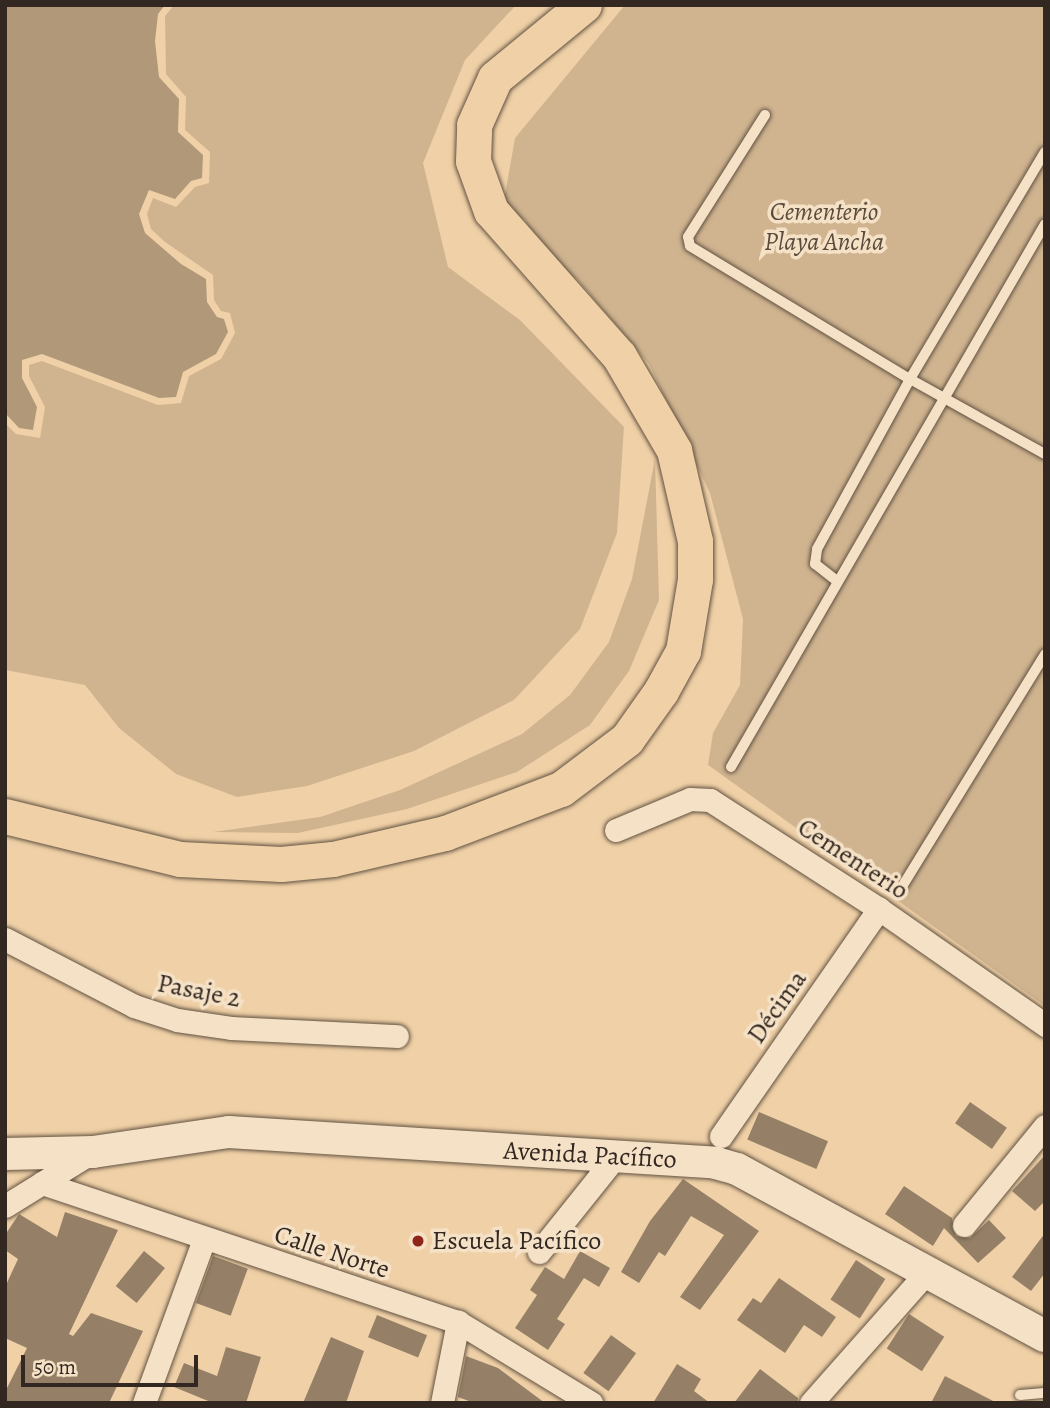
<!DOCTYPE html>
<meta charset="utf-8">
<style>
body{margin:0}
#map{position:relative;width:1050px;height:1408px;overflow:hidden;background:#f0d1a7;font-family:Alegreya,serif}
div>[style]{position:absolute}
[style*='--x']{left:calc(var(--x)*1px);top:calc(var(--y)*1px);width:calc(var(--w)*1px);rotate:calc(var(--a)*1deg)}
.green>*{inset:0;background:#d0b490}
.water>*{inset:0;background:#b09879}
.building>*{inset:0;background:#958067;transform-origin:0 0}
.roads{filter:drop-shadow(0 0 2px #625242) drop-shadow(0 0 2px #625242)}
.lane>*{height:10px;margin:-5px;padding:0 5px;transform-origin:5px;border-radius:5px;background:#f5e1c6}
.street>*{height:23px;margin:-11.5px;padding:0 11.5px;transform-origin:11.5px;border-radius:11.5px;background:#f5e1c6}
.secondary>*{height:32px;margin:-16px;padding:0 16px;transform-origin:16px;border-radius:16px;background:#f5e1c6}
.primary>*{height:35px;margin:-17.5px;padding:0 17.5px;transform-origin:17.5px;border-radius:17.5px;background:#f0d1a7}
.dots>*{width:19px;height:19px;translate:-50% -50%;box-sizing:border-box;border:4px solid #f5e1c6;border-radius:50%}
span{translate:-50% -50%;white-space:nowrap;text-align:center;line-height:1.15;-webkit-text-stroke:7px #f5e1c6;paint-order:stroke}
.park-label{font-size:26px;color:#5a4b3d;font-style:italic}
.street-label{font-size:26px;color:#332821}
.poi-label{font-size:26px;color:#332821}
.left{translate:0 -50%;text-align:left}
.frame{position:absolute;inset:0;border:7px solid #332821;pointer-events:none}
.scale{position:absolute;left:21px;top:1355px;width:177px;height:32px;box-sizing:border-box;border:4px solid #332821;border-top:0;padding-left:9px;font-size:21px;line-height:24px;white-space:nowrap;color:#332821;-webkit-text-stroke:5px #f5e1c6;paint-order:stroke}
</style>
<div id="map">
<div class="green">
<i style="clip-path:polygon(174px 5px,516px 5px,465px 60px,423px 163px,448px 267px,520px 320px,624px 427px,617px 533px,580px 629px,514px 700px,414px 751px,307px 786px,237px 797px,176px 774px,119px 728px,85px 685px,5px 670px,5px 423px,16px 434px,40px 438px,45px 407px,29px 376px,29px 365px,42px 361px,158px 405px,181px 403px,189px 376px,221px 359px,235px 333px,230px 313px,221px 311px,214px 300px,213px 275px,165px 242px,151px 229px,147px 214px,153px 198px,176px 207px,195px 187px,209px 183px,210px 152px,185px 130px,186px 97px,166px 74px,165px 16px)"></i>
<i style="clip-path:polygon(625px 5px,1045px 5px,1045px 1006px,708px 765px,713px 733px,740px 685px,743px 619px,710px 493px,649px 364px,578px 280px,546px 257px,525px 220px,503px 206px,515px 138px)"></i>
<i style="clip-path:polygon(655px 459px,659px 600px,629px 671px,590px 725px,517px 772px,407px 809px,298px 833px,213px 832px,320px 817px,400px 790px,522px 734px,570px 695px,609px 642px,632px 579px)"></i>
</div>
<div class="water">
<i style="clip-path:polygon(5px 5px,165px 5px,158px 14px,155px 41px,159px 77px,179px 99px,178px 132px,203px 155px,202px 178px,191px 181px,175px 199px,149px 190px,139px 214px,145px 233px,181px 264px,206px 279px,207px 302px,217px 317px,224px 319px,228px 332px,216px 354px,183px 372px,176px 397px,159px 398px,42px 354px,22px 360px,22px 378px,37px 407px,33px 430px,19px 428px,5px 413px)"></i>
</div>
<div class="building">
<i style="left:970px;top:1102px;width:45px;height:26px;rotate:35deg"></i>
<i style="left:759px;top:1112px;width:75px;height:30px;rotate:23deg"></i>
<i style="clip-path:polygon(1045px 1155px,1045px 1201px,1035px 1211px,1012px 1191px)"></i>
<i style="clip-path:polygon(683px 1179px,759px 1231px,700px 1310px,680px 1297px,724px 1235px,691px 1216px,665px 1256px,659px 1252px,639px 1283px,621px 1272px,650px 1221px)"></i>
<i style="clip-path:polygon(904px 1186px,952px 1218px,956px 1236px,970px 1238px,989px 1220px,1006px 1238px,978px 1263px,944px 1228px,933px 1246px,885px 1214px)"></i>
<i style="clip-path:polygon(65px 1212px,118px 1230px,69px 1334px,73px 1336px,91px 1313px,143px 1331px,109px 1403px,5px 1403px,5px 1392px,27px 1348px,5px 1338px,5px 1287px,18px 1259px,5px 1250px,5px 1235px,19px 1214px,57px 1237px)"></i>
<i style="clip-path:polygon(1045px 1233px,1045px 1273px,1031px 1291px,1012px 1277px)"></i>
<i style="left:144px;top:1251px;width:27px;height:45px;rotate:39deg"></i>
<i style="clip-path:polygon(580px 1251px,610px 1268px,599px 1287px,584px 1278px,557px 1319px,565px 1324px,548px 1350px,515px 1328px,537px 1295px,530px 1290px,545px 1267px,564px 1279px)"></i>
<i style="left:213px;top:1256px;width:37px;height:50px;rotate:20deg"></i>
<i style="left:856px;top:1260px;width:35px;height:47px;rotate:33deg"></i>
<i style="clip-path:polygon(779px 1278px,836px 1317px,822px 1337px,804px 1325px,785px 1353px,737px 1320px,753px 1298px,761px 1303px)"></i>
<i style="left:909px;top:1314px;width:42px;height:41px;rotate:33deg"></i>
<i style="left:377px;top:1315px;width:54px;height:24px;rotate:22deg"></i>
<i style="left:611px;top:1335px;width:31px;height:47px;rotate:36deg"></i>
<i style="clip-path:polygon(331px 1337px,364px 1351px,346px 1403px,303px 1403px)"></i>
<i style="clip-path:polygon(226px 1347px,261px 1357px,246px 1403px,213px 1403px,174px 1387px,184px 1363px,217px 1376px)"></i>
<i style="clip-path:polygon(466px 1356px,498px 1368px,545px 1403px,474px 1403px,458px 1397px)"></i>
<i style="clip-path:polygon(677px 1364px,701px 1379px,694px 1391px,710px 1403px,653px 1403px)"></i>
<i style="clip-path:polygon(760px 1369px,798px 1398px,797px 1403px,734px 1403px)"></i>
<i style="clip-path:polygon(945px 1376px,997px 1403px,931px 1403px)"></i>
</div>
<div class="roads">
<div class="lane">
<i style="--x:765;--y:115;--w:144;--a:122.3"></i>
<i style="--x:688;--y:237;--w:9;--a:77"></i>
<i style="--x:690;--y:246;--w:257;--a:31.2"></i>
<i style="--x:910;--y:379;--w:264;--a:-59.3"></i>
<i style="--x:837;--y:581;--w:28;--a:-142"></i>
<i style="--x:815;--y:564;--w:15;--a:-82"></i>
<i style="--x:817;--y:549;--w:194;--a:-61.3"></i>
<i style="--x:910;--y:379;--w:154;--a:29.1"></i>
<i style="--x:731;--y:767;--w:627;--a:-59.96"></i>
<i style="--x:900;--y:890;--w:277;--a:-58.4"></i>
<i style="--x:1020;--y:1395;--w:25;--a:-5"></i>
</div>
<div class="street">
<i style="--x:616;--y:830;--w:80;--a:-22.7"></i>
<i style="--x:690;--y:799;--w:20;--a:3"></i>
<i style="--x:710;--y:800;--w:201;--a:32.8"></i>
<i style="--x:879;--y:909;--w:203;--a:34.9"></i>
<i style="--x:5;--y:939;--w:145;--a:27.4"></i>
<i style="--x:134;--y:1006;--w:45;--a:18"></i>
<i style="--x:177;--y:1020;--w:56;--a:8.3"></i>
<i style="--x:232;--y:1028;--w:165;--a:2.8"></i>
<i style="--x:721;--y:1136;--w:277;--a:-55.2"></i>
<i style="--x:42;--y:1183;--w:439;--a:18.5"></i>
<i style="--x:458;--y:1322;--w:156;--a:31.3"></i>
<i style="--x:5;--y:1206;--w:102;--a:-31.8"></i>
<i style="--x:964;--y:1225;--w:128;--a:-50.7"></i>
<i style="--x:539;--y:1252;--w:123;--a:-51.3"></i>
<i style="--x:144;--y:1403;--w:175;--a:-69.9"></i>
<i style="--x:442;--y:1403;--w:83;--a:-78.8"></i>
<i style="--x:811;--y:1403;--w:174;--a:-48.5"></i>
</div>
<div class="secondary">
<i style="--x:5;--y:1154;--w:88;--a:-1.3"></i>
<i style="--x:93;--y:1152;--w:137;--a:-8.4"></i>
<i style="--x:229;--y:1132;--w:488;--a:3.6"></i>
<i style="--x:716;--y:1163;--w:22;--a:16"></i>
<i style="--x:737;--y:1169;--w:350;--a:28.5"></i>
</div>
<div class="primary">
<i style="--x:5;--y:816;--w:180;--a:13.8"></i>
<i style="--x:180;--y:859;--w:101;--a:2.8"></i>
<i style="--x:281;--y:864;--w:52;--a:-5.5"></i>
<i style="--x:333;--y:859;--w:115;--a:-13.1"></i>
<i style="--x:445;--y:833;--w:124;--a:-20.8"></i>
<i style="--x:561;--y:789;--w:83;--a:-37.1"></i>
<i style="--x:627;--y:739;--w:59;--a:-54.7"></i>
<i style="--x:661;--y:691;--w:46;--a:-61.2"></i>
<i style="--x:683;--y:651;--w:73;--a:-80.5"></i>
<i style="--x:695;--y:579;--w:38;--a:-90"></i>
<i style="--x:695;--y:541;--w:93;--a:-103"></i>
<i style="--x:674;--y:450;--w:109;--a:-120.3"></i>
<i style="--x:619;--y:356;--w:193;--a:-131.4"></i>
<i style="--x:491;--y:211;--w:53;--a:-109.8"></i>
<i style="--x:473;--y:161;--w:36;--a:-88"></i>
<i style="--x:474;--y:125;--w:51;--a:-65.9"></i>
<i style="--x:495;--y:78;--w:115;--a:-39.4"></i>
</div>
</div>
<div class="dots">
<i style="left:418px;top:1241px;background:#8f2418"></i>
</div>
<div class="park-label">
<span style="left:824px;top:227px">Cementerio<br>Playa Ancha</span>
</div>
<div class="street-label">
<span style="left:853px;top:859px;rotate:33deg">Cementerio</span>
<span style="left:199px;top:991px;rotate:11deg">Pasaje 2</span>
<span style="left:777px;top:1007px;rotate:-55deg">Décima</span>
<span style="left:590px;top:1155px;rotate:3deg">Avenida Pacífico</span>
<span style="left:332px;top:1252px;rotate:18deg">Calle Norte</span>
</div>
<div class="poi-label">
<span class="left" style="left:432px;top:1241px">Escuela Pacífico</span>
</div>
<div class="frame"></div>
<div class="scale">50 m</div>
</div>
